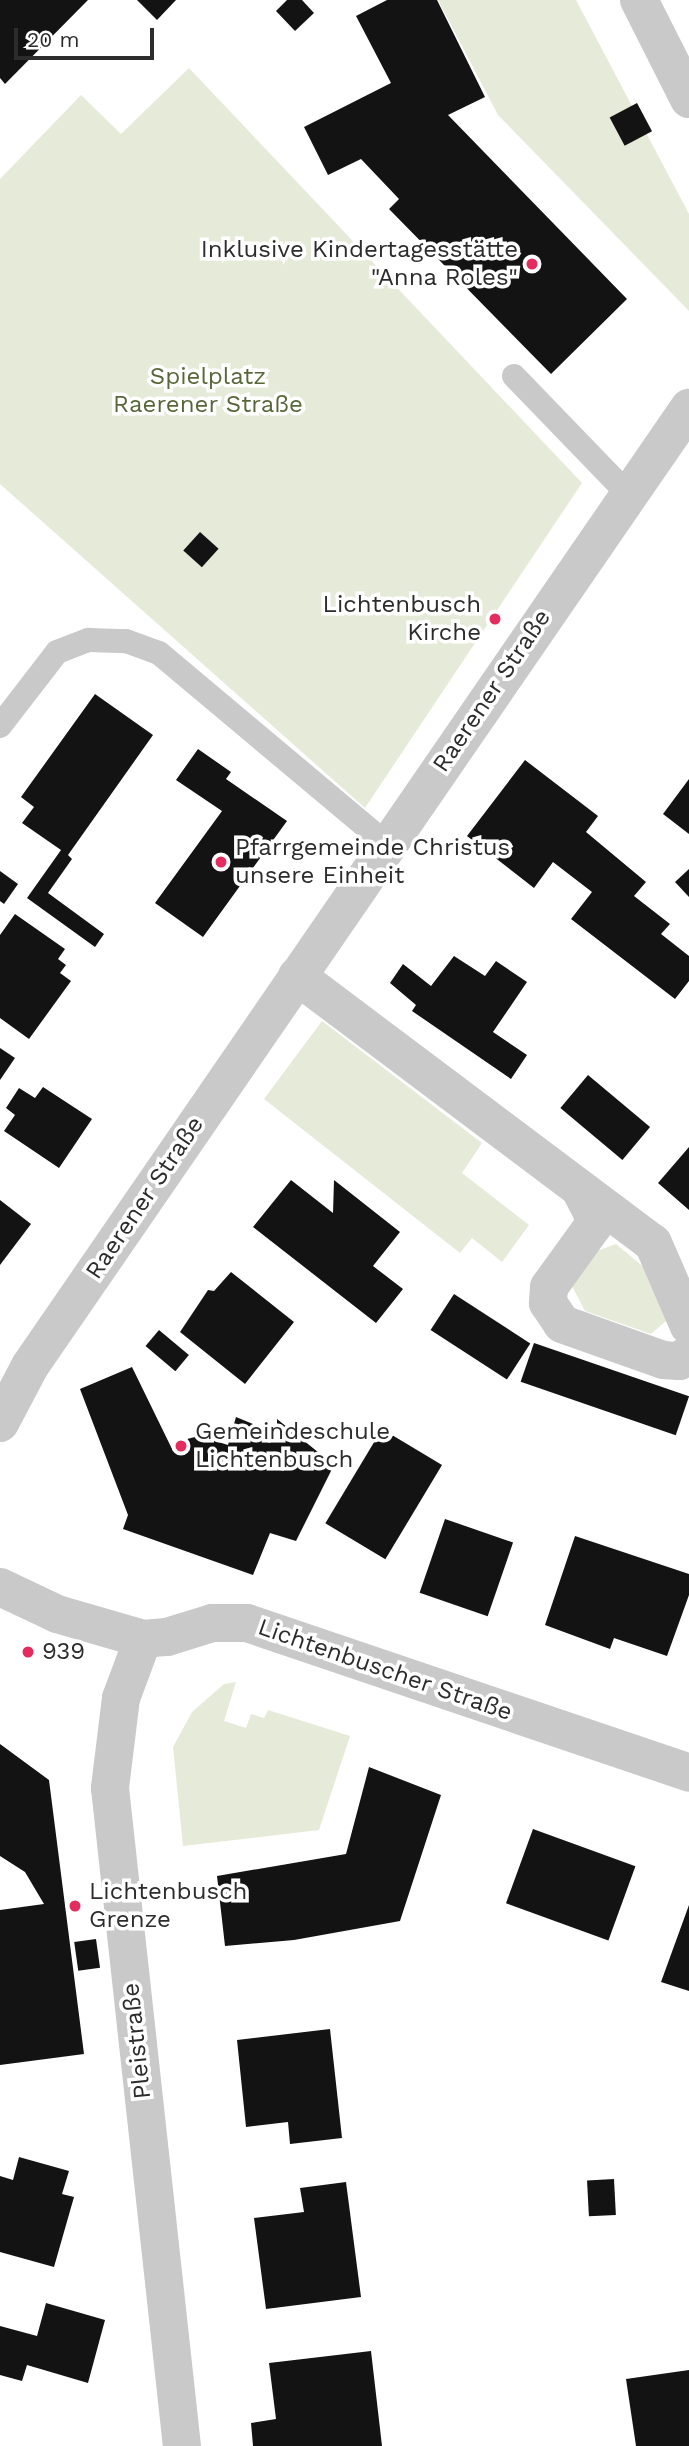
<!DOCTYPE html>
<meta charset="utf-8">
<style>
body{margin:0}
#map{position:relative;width:689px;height:2446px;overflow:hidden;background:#fff;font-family:"Work Sans",sans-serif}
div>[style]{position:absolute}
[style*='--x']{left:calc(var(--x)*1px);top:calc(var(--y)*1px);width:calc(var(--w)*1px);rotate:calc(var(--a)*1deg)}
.green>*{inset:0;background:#e6ead9}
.building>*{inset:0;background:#131313;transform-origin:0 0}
.service>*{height:24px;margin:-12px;padding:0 12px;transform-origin:12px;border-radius:12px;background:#c9c9c9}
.minor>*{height:38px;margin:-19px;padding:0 19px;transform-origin:19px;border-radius:19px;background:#c9c9c9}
.tertiary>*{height:38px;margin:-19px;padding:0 19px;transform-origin:19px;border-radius:19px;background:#c9c9c9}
.dots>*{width:19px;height:19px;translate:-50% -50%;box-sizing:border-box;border:4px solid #fff;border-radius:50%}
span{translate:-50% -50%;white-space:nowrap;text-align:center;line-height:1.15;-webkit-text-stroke:7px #fff;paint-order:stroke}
.poi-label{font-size:24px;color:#2c2c2c}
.right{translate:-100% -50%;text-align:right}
.left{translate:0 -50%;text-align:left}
.park-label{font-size:24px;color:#58673a}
.street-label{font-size:24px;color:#2c2c2c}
.scale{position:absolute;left:14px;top:28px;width:140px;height:32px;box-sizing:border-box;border:4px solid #2c2c2c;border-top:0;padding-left:9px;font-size:21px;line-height:24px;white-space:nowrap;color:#2c2c2c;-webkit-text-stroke:5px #fff;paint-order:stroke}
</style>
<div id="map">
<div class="green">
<i style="clip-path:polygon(438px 0,576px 0,689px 214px,689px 311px,498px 115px)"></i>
<i style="clip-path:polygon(189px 68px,582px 483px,365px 808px,0 484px,0 179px,81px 95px,121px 134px)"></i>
<i style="clip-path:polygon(322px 1021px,482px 1143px,462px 1173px,529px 1225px,502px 1262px,472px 1238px,460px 1253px,264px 1099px)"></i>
<i style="clip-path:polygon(616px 1244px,646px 1269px,667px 1320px,651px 1334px,585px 1311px,571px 1284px,597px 1251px)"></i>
<i style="clip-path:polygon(236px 1682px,224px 1721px,246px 1728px,251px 1714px,264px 1718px,268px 1710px,350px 1736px,319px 1830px,183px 1846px,173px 1747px,192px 1712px,224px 1684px)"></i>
</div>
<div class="building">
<i style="clip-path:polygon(0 0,88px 0,5px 84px,0 78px)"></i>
<i style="clip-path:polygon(137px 0,176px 0,157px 20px)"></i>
<i style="clip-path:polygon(287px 0,302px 0,314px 13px,295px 31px,276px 11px)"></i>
<i style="clip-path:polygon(387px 0,437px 0,485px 97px,448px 115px,627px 299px,551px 374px,389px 209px,399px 199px,361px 159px,328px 175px,304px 127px,391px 83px,356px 16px)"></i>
<i style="left:637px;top:103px;width:32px;height:31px;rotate:62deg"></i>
<i style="left:200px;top:532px;width:25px;height:25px;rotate:42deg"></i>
<i style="clip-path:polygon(95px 694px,153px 735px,68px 855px,72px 859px,48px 893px,104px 934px,95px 947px,27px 898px,61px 850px,22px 823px,34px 807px,21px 797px)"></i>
<i style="clip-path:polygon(198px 749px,231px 772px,226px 779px,287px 821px,203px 937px,155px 903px,222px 811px,176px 780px)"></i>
<i style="clip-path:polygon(525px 760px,598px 816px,586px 832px,646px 882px,634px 896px,670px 924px,661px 934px,689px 956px,689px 981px,675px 999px,571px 919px,592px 892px,553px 862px,534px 888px,467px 836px)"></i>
<i style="clip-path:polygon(689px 779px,689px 834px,663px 814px)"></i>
<i style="clip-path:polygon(689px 869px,689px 897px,675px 882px)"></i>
<i style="clip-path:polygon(0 871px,18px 884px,4px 904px,0 901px)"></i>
<i style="clip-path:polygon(15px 914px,65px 949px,58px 959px,66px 965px,60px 973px,71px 981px,29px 1039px,0 1018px,0 935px)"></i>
<i style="clip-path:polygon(454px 956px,485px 976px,496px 961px,527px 982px,493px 1032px,527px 1055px,511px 1079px,412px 1011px,416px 1005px,390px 983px,403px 964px,431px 986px)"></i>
<i style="clip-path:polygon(0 1048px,15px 1058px,0 1080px)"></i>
<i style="left:588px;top:1075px;width:81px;height:43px;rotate:40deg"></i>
<i style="clip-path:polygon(43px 1087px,92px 1119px,59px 1168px,4px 1131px,15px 1115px,6px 1108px,19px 1088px,35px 1098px)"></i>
<i style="clip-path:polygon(689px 1147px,689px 1210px,658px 1183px)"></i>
<i style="clip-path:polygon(291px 1180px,333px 1213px,334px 1180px,400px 1232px,373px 1266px,403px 1289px,376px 1323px,253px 1227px)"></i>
<i style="clip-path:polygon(0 1200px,31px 1224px,0 1265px)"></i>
<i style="clip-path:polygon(231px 1272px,294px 1322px,245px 1384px,180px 1332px,208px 1290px,214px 1291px)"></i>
<i style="left:454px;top:1294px;width:91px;height:43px;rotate:33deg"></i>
<i style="left:159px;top:1330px;width:39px;height:21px;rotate:40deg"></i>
<i style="left:534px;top:1343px;width:164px;height:41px;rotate:19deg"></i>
<i style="clip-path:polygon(132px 1367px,173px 1451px,175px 1442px,199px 1436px,228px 1445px,236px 1417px,277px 1434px,277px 1419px,334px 1465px,296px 1541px,270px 1533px,253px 1575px,123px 1529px,128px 1515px,80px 1389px)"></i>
<i style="left:382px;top:1429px;width:70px;height:110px;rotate:31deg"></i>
<i style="left:445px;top:1519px;width:72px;height:78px;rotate:19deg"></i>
<i style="clip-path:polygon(575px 1536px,689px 1574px,689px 1595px,667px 1656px,614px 1638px,610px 1649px,545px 1625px)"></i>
<i style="clip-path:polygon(0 1744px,49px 1780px,84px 2054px,0 2065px,0 1910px,44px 1904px,25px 1872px,0 1856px)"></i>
<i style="clip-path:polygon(369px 1767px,441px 1795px,400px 1921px,294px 1940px,225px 1946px,217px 1876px,346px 1854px)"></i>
<i style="left:533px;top:1829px;width:109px;height:79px;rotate:20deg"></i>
<i style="clip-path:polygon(689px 1905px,689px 1991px,661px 1982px)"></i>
<i style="left:96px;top:1939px;width:29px;height:22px;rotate:82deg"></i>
<i style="clip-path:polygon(330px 2029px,342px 2138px,290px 2144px,288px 2122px,246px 2127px,237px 2040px)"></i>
<i style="clip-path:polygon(19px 2157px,69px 2171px,62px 2194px,74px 2197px,54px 2267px,0 2252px,0 2176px,13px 2180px)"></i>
<i style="left:614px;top:2179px;width:36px;height:27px;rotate:87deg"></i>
<i style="clip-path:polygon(346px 2182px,361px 2297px,266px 2309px,254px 2218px,304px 2212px,300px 2188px)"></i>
<i style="clip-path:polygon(46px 2303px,105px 2320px,88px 2383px,27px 2365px,22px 2381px,0 2375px,0 2326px,37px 2336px)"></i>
<i style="clip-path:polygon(371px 2351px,382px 2446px,253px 2446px,251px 2423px,276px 2419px,269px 2363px)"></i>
<i style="clip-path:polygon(689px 2370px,689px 2446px,636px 2446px,626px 2379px)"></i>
</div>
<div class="service">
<i style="--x:514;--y:376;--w:163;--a:46"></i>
<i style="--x:0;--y:726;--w:93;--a:-52.4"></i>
<i style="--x:57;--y:652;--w:34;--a:-21"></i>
<i style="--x:89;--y:640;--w:37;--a:2"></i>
<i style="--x:126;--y:641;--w:35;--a:20"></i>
<i style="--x:159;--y:653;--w:297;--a:40"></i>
</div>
<div class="minor">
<i style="--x:639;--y:0;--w:111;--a:63.2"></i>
<i style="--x:297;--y:976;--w:445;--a:36.9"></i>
<i style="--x:653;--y:1243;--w:90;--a:66.6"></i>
<i style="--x:580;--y:1189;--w:28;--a:63"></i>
<i style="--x:593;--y:1214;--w:12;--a:90"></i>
<i style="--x:593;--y:1226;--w:75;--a:125.8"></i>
<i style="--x:549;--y:1287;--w:16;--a:94"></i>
<i style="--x:548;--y:1303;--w:25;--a:56"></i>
<i style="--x:562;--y:1324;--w:107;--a:19.6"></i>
<i style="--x:663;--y:1360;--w:16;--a:4"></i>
<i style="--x:679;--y:1361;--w:12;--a:-35"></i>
<i style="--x:143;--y:1639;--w:63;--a:110.4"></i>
<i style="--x:121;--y:1698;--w:91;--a:97"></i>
<i style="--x:110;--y:1788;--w:662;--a:83.76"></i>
</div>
<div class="tertiary">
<i style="--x:0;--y:1423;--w:64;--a:-62.2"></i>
<i style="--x:30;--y:1366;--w:1163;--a:-55.48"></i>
<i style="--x:0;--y:1587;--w:63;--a:25.3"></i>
<i style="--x:57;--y:1614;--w:90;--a:16.2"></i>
<i style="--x:143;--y:1639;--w:24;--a:-5"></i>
<i style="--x:167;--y:1637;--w:47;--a:-17.3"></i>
<i style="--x:212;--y:1623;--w:35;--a:0"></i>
<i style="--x:247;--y:1623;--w:467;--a:18.7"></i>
</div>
<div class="dots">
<i style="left:532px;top:264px;background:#e42d5f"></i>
<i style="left:495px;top:619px;background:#e42d5f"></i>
<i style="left:221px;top:862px;background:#e42d5f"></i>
<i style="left:181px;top:1446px;background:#e42d5f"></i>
<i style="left:28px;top:1652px;background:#e42d5f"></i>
<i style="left:75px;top:1906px;background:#e42d5f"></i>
</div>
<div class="poi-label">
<span class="right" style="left:518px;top:264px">Inklusive Kindertagesstätte<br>"Anna Roles"</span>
<span class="right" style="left:481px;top:619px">Lichtenbusch<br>Kirche</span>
<span class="left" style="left:235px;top:862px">Pfarrgemeinde Christus<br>unsere Einheit</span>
<span class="left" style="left:195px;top:1446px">Gemeindeschule<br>Lichtenbusch</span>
<span class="left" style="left:42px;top:1652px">939</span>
<span class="left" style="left:89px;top:1906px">Lichtenbusch<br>Grenze</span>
</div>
<div class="park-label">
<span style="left:208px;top:391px">Spielplatz<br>Raerener Straße</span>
</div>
<div class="street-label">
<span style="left:492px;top:691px;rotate:-56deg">Raerener Straße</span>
<span style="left:145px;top:1198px;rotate:-56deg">Raerener Straße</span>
<span style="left:385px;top:1670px;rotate:19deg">Lichtenbuscher Straße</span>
<span style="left:137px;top:2041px;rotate:-96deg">Pleistraße</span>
</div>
<div class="scale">20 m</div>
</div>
